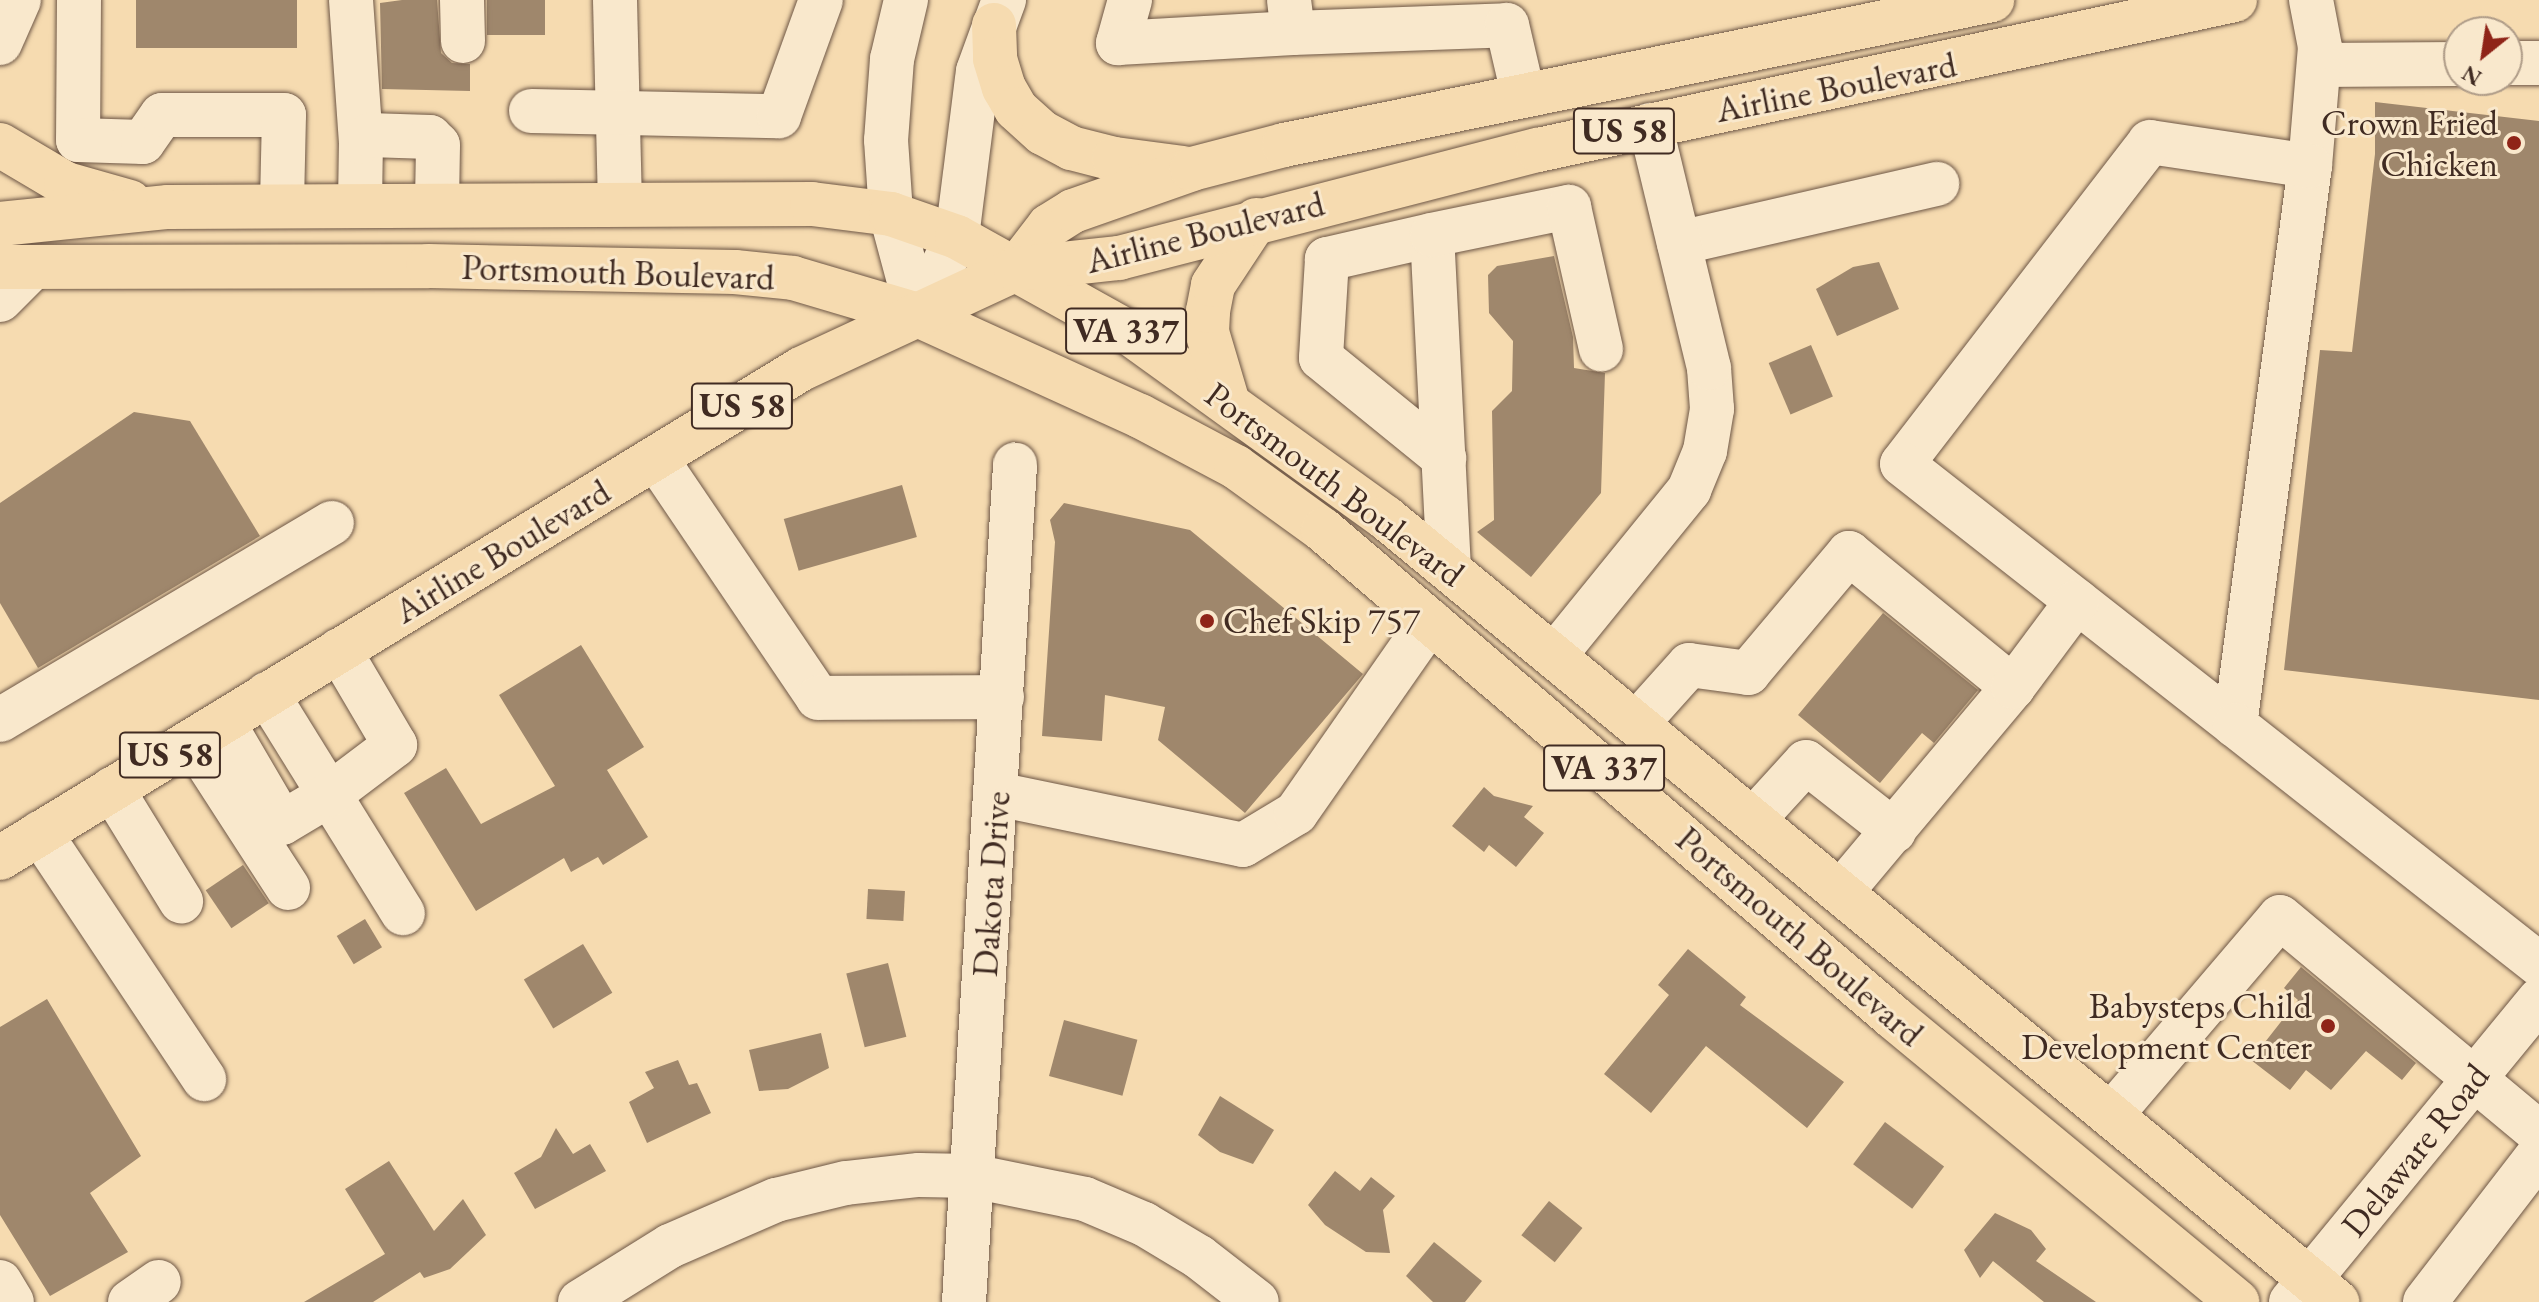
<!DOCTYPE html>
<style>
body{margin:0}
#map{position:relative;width:2539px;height:1302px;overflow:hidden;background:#f6dbb0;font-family:"EB Garamond",serif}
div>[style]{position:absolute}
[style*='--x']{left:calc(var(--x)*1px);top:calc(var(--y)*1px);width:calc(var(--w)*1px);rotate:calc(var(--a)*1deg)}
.building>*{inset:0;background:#9f876c;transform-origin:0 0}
.roads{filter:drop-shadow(0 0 2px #6e5746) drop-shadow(0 0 2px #6e5746)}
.minor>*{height:44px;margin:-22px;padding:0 22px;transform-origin:22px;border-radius:22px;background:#f9e8cc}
.major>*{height:44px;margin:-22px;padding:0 22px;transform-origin:22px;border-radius:22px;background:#f6dbb0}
.dots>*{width:22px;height:22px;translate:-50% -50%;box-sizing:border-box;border:4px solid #f9e8cc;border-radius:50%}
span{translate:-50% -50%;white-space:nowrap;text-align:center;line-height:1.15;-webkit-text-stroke:6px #f9e8cc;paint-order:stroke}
.shield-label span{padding:2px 6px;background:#f9e8cc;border:2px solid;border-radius:6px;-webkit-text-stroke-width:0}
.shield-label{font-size:34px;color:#402b22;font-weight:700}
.street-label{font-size:36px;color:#402b22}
.poi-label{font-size:36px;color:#402b22}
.right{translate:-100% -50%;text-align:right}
.left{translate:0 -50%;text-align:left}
.north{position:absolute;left:2443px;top:16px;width:80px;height:80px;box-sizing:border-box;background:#f9e8cc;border:2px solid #af9c88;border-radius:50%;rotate:210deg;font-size:22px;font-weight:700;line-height:32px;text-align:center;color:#402b22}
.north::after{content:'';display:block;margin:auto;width:28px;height:36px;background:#8f2418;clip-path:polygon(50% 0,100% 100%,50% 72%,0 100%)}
</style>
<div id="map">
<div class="building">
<i style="left:136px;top:0;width:161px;height:48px"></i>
<i style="clip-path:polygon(402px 0,437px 0,441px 53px,452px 63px,470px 64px,470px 91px,382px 89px,380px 3px)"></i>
<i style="left:487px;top:0;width:58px;height:35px"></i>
<i style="clip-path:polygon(2375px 102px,2539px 121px,2539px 700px,2284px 670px,2320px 350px,2352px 352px,2375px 154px)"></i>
<i style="clip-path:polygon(1554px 256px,1573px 337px,1574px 368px,1605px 373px,1601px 493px,1531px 577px,1477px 532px,1494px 520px,1492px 411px,1512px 391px,1513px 341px,1489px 313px,1488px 275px,1497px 266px)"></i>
<i style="clip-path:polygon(1879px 262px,1899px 309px,1837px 336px,1816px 289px,1853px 267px)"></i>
<i style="left:1811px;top:345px;width:56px;height:46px;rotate:67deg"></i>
<i style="clip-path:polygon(134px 412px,190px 421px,260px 536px,38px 668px,0 603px,0 503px)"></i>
<i style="left:902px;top:485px;width:54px;height:123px;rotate:74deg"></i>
<i style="clip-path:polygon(1064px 503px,1190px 530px,1363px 674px,1245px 813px,1158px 740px,1165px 707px,1105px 695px,1102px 741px,1042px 736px,1055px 542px,1050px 520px)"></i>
<i style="clip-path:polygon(1883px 613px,1978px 690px,1934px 743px,1922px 733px,1880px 783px,1798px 715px)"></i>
<i style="clip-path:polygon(581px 645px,644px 747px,607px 770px,648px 837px,603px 865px,598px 857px,571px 872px,564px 858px,476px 911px,404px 793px,446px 768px,481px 824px,555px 786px,499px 695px)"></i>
<i style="clip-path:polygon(1484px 787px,1494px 796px,1533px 806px,1524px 817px,1544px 833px,1516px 867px,1489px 845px,1484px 852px,1452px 826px)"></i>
<i style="left:243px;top:865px;width:46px;height:45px;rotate:56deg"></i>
<i style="left:868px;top:889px;width:37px;height:30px;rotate:3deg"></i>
<i style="left:365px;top:919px;width:33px;height:33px;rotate:59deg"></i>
<i style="left:583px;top:944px;width:57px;height:69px;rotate:59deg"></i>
<i style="clip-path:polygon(1688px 949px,1746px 997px,1740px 1005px,1844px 1082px,1807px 1128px,1706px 1046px,1651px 1113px,1604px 1074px,1669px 995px,1658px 985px)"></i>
<i style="left:888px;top:963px;width:76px;height:43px;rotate:76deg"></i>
<i style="clip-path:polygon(2301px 967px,2416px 1063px,2402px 1080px,2366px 1051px,2331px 1090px,2306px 1070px,2290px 1090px,2251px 1060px,2298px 1000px,2284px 988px)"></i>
<i style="clip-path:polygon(47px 999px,141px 1156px,90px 1193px,128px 1252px,50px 1296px,0 1215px,0 1027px)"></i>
<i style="left:1064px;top:1020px;width:76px;height:58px;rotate:15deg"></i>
<i style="clip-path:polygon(821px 1033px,829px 1068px,788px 1089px,759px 1091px,749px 1050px)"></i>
<i style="clip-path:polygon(678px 1060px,689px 1085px,697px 1083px,711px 1113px,647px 1143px,629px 1102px,654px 1088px,645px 1072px)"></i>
<i style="clip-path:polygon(1220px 1096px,1274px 1130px,1253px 1164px,1220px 1152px,1198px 1135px)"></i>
<i style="left:1885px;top:1122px;width:74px;height:53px;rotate:37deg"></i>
<i style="clip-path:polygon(556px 1128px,573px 1154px,590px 1144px,606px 1171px,535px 1209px,514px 1173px,541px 1157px)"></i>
<i style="clip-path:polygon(389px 1161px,434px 1231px,463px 1199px,486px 1235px,450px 1269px,424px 1278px,420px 1272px,373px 1302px,304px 1302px,385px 1254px,345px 1189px)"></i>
<i style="clip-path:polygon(1335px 1171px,1360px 1191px,1371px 1177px,1395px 1196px,1383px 1210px,1390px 1253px,1366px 1252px,1325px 1225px,1308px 1205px)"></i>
<i style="left:1549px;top:1201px;width:43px;height:44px;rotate:39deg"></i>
<i style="clip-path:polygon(1995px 1213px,2031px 1230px,2046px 1249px,2036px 1261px,2096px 1302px,2044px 1302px,1993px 1261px,1980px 1278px,1964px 1250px)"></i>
<i style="clip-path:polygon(1434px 1242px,1482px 1281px,1465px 1302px,1433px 1302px,1406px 1276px)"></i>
</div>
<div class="roads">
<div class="minor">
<i style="--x:79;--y:0;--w:140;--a:90.4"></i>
<i style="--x:78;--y:140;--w:65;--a:1.8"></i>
<i style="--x:143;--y:142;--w:33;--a:-55"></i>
<i style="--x:162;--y:115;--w:122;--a:0"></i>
<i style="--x:284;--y:115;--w:91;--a:91.3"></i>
<i style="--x:351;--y:0;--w:142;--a:86"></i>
<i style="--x:462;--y:0;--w:41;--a:88.6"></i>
<i style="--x:615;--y:0;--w:203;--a:88.6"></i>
<i style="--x:906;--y:0;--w:61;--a:103.3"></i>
<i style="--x:892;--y:59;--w:81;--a:94.2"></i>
<i style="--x:886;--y:140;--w:74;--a:86.1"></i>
<i style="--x:891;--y:214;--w:105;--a:75"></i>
<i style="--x:1130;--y:0;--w:45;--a:105.6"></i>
<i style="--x:1118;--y:43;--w:175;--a:-3.3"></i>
<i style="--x:1289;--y:0;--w:33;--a:83"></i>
<i style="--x:1293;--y:33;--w:214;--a:-2.1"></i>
<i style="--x:1507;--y:25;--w:71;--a:76.9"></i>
<i style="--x:0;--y:43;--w:47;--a:-66.2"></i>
<i style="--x:2507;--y:63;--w:32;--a:0"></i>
<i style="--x:2319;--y:65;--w:140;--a:-0.4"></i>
<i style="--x:531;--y:111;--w:248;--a:1.2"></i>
<i style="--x:779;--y:116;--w:123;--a:-70.1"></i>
<i style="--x:2310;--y:166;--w:119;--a:-85.2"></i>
<i style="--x:2320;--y:47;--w:48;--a:-100.8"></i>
<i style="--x:360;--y:204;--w:62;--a:-89.1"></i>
<i style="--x:361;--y:142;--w:11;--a:-41"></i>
<i style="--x:369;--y:135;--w:61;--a:1.9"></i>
<i style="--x:430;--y:137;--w:11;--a:45"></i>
<i style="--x:438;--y:145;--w:58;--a:91"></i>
<i style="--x:1432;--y:235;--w:108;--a:167.1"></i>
<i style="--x:1327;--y:259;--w:99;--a:93.5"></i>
<i style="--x:1321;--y:358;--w:159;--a:39.1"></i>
<i style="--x:1679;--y:243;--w:265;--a:-12.9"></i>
<i style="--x:0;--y:300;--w:42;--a:-45"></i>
<i style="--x:918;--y:315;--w:87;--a:-63.4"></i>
<i style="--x:957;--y:237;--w:167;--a:-82.8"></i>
<i style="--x:978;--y:71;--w:76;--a:-69.9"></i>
<i style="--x:657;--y:460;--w:287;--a:55.9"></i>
<i style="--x:818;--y:698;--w:184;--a:-0.3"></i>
<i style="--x:1449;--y:569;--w:334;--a:-92.9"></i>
<i style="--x:1432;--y:235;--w:140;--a:-11.6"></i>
<i style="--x:1569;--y:207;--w:146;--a:77.3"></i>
<i style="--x:1555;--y:655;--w:213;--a:-50.9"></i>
<i style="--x:1689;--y:490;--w:42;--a:-67.7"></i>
<i style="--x:1705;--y:451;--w:43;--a:-80.5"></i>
<i style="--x:1712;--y:409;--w:41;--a:-94.2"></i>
<i style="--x:1709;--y:368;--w:250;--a:-103.6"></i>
<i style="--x:267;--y:694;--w:258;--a:58.2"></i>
<i style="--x:0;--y:720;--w:386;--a:-30.7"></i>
<i style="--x:223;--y:722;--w:117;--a:59.7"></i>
<i style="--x:282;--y:823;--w:55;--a:-30.8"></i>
<i style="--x:329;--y:795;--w:83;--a:-37.1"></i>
<i style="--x:395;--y:745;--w:110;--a:-120.5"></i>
<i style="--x:1637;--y:723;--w:78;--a:-48.1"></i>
<i style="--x:1689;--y:665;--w:60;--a:7.7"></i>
<i style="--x:1748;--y:673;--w:157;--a:-49.9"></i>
<i style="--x:1849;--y:553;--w:212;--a:39.3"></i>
<i style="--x:2235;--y:725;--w:564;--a:-82.36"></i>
<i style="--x:2310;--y:166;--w:162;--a:-171.5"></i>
<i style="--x:2150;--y:142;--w:406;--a:127.6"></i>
<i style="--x:1902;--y:464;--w:423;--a:38.1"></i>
<i style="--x:2235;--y:725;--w:387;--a:38.2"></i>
<i style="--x:193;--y:741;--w:175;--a:57.1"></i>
<i style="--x:112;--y:789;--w:132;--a:58.4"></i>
<i style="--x:997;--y:794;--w:251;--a:11.7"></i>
<i style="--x:1243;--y:845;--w:62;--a:-31.1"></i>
<i style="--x:1296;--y:813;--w:234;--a:-55.1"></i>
<i style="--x:1754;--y:819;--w:77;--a:-47.6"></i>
<i style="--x:1806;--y:762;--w:112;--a:38.1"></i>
<i style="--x:40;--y:833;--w:296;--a:56.3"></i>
<i style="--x:1841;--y:892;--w:268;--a:-50"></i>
<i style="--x:2013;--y:687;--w:107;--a:-53.3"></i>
<i style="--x:2111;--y:1115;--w:260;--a:-49.5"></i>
<i style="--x:2280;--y:917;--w:337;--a:39.8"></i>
<i style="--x:0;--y:1282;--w:23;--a:59"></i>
<i style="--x:130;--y:1302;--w:35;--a:-35"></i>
<i style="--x:580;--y:1302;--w:106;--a:-31.9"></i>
<i style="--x:670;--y:1246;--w:116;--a:-23.5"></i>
<i style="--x:776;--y:1200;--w:72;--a:-13.7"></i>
<i style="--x:846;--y:1183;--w:73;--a:-6.3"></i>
<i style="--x:919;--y:1175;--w:53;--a:1.1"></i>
<i style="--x:972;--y:1176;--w:115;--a:11.5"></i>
<i style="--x:1085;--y:1199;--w:64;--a:23"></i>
<i style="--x:1144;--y:1224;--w:64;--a:31"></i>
<i style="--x:1199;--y:1257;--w:73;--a:37.8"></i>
<i style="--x:964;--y:1302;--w:839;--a:-86.51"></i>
<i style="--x:2291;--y:1302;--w:391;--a:-50.6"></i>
<i style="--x:2425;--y:1302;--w:187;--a:-52.4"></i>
</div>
<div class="major">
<i style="--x:994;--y:25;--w:34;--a:88"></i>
<i style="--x:995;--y:59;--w:30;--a:73"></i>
<i style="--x:1004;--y:88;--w:24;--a:60"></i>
<i style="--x:1016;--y:109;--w:36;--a:42"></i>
<i style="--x:1043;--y:133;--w:32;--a:28"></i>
<i style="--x:1071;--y:148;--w:44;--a:14.3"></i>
<i style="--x:1114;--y:159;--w:69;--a:7.5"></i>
<i style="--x:0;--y:145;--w:77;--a:30.6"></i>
<i style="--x:66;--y:184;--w:66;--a:15.7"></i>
<i style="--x:0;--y:224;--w:169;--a:-5.8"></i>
<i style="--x:168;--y:207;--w:644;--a:-0.27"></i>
<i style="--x:812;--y:204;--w:80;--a:7.2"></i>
<i style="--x:891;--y:214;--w:70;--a:19.2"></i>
<i style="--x:957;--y:237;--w:199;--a:29.1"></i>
<i style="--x:1131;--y:334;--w:314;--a:35.8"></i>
<i style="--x:1386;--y:518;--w:1233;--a:39.5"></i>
<i style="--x:0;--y:267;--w:428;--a:-0.1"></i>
<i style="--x:428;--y:266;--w:307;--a:1.1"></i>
<i style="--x:735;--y:272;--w:58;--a:5.9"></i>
<i style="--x:793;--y:278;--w:130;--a:16.5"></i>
<i style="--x:918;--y:315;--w:244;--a:24.5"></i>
<i style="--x:1140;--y:416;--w:109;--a:28"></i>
<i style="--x:1236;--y:467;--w:107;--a:35.9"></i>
<i style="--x:1323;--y:530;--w:750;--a:40.51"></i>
<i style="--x:1893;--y:1017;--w:447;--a:39.6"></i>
<i style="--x:1016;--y:269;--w:54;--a:-52.5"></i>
<i style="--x:1049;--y:226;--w:28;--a:-32"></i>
<i style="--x:1073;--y:211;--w:126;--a:-19.4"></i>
<i style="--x:1192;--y:169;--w:95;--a:-14.6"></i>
<i style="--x:1284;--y:145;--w:723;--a:-11.57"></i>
<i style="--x:1228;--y:403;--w:74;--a:-106.5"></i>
<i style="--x:1207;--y:332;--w:21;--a:-87"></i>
<i style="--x:1208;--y:311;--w:26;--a:-79"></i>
<i style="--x:1213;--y:285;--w:78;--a:-56.5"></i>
<i style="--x:0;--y:858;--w:938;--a:-31.4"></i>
<i style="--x:801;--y:369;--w:237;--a:-24.9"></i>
<i style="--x:1016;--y:269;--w:104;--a:-6.1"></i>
<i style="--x:1119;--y:258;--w:433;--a:-14.5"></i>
<i style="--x:1538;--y:150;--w:713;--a:-12.15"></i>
</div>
</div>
<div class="dots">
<i style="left:2514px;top:143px;background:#8f2418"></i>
<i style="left:1207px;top:621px;background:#8f2418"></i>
<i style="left:2328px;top:1026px;background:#8f2418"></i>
</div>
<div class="shield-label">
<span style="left:1624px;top:131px">US 58</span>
<span style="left:1126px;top:331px">VA 337</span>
<span style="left:742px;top:406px">US 58</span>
<span style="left:170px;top:755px">US 58</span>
<span style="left:1604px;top:768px">VA 337</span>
</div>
<div class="street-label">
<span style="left:1836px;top:87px;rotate:-11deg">Airline Boulevard</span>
<span style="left:1205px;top:232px;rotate:-14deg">Airline Boulevard</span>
<span style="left:618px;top:272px;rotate:2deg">Portsmouth Boulevard</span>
<span style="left:1335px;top:484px;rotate:37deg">Portsmouth Boulevard</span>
<span style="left:502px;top:551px;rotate:-31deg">Airline Boulevard</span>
<span style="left:991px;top:884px;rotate:-86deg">Dakota Drive</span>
<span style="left:1800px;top:936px;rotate:41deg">Portsmouth Boulevard</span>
<span style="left:2415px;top:1150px;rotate:-51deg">Delaware Road</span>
</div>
<div class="poi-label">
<span class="right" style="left:2498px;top:143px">Crown Fried<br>Chicken</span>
<span class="left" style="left:1223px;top:621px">Chef Skip 757</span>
<span class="right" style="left:2312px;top:1026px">Babysteps Child<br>Development Center</span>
</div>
<div class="north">N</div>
</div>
